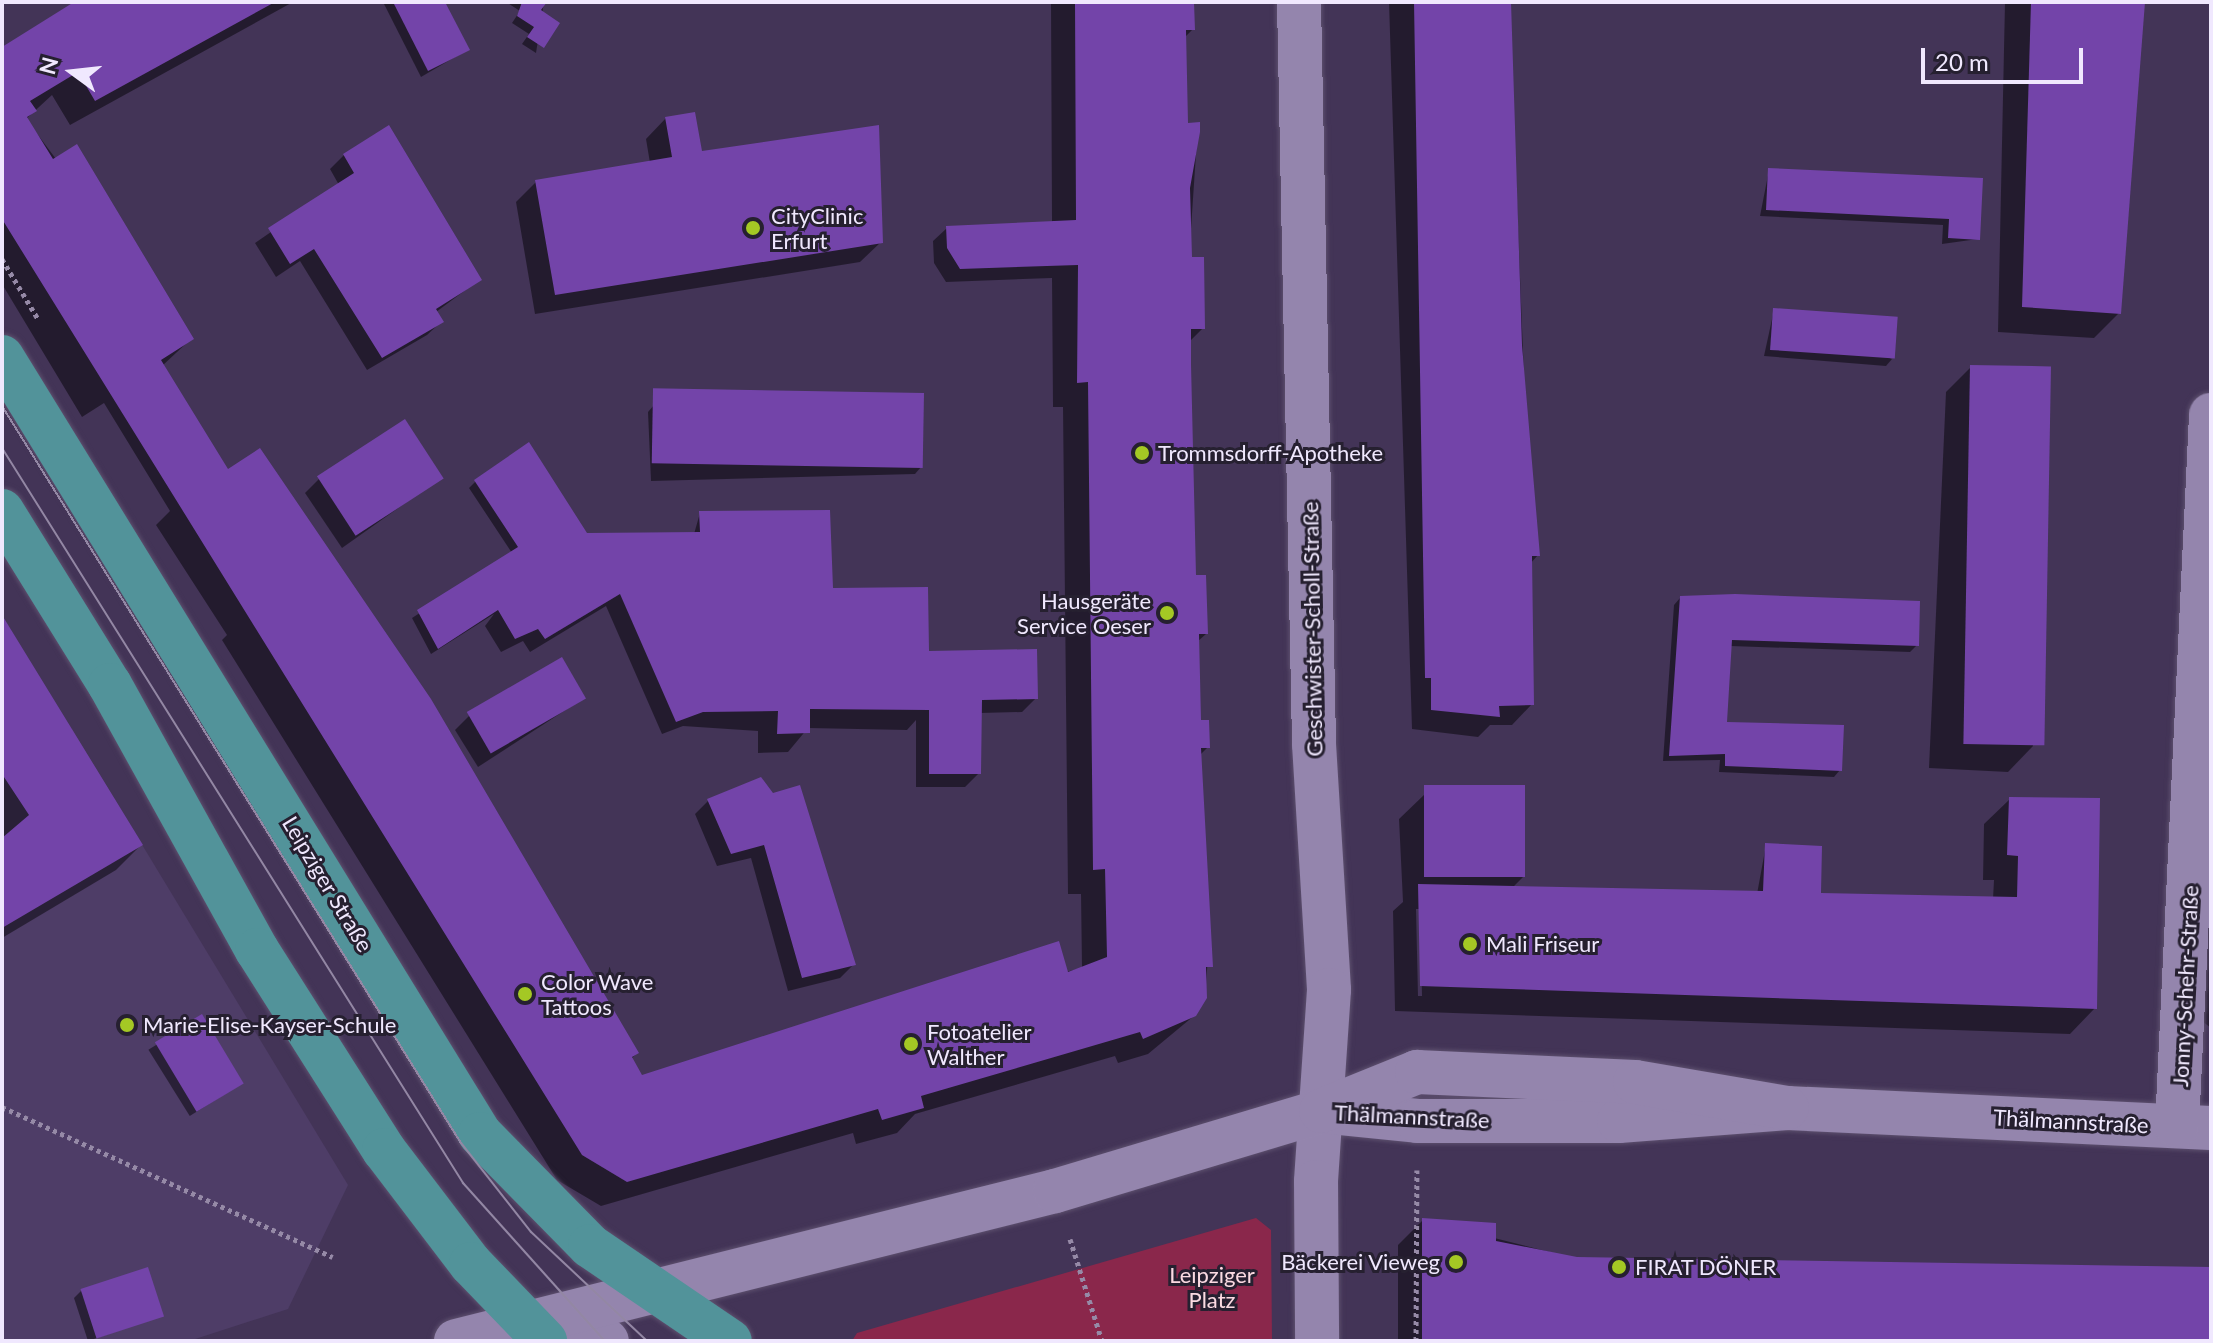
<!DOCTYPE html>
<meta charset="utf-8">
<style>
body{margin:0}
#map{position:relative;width:2213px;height:1343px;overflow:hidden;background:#433457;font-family:Lato,sans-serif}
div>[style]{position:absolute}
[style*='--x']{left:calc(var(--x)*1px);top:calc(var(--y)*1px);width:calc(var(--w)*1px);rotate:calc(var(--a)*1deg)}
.built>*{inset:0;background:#4e3d67}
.green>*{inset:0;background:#8a274b}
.shadow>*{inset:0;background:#0007;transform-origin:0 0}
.building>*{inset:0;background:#7344a9;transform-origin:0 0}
.path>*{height:5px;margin-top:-2.5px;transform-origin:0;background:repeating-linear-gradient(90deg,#968aa7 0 4px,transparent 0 8px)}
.roads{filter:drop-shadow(0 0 2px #5d506e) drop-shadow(0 0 2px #5d506e)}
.minor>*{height:44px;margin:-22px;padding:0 22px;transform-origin:22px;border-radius:22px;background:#9485ad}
.major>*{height:44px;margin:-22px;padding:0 22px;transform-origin:22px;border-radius:22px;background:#52939a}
.tram>*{height:2px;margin:-1px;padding:0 1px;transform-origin:1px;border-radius:1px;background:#9387a4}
.dots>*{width:22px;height:22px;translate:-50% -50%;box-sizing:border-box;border:4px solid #262030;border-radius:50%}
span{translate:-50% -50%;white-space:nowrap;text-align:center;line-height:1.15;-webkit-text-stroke:6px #262030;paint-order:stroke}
.poi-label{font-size:22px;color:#f0e8fe}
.left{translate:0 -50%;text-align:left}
.right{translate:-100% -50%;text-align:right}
.street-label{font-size:22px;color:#f0e8fe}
.park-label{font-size:22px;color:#fbdae2}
.frame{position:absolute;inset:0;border:4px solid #f0e8fe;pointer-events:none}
.north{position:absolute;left:32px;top:32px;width:80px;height:80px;-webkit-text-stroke:6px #262030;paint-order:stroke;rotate:285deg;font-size:22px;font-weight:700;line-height:32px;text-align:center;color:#f0e8fe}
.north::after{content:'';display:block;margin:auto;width:28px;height:36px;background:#f0e8fe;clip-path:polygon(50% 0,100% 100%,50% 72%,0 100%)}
.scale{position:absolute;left:1921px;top:48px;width:162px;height:36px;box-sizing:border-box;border:4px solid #f0e8fe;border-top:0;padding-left:10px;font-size:24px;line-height:28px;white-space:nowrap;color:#f0e8fe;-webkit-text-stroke:6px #262030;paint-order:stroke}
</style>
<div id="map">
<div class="built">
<i style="clip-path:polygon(72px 729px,348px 1185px,288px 1309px,189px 1341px,2px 1341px,2px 774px)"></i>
</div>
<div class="green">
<i style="clip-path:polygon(1256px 1218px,1271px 1230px,1272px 1341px,852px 1341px,857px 1333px)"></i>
</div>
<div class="shadow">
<i style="clip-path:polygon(80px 2px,293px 2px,70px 125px,52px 95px,26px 119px,191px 339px,162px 366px,228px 472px,637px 1053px,631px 1059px,641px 1077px,1082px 968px,1081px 894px,1068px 894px,1063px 407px,1053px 407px,1052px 278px,946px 282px,934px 263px,933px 241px,947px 228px,1052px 223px,1051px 2px,1192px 2px,1193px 29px,1184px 38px,1186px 125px,1198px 124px,1189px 259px,1203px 328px,1189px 342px,1194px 577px,1206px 634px,1197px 642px,1199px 722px,1208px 747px,1200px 755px,1210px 929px,1205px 998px,1195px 1015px,1148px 1054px,1118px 1063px,1115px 1056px,915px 1114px,897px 1133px,856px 1144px,853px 1133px,601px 1206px,557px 1180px,222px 640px,227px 635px,156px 525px,170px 511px,104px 403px,82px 417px,2px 284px,2px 50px)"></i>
<i style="clip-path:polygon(383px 2px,443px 2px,467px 50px,421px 77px)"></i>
<i style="clip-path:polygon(506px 2px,544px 2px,536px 53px,522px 44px,529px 34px,512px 23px,520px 11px)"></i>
<i style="clip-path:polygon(1389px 2px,1509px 2px,1527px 452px,1538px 555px,1530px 564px,1532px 704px,1512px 725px,1490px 725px,1478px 737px,1412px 729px)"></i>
<i style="clip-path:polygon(2005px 2px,2136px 2px,2119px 313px,2094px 338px,1998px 332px)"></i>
<i style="clip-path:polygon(666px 118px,701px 153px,881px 242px,860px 262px,535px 314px,516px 202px,536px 182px,650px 163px,646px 139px)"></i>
<i style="clip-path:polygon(344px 155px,479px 280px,436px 312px,441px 322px,427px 335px,367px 370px,300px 261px,276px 277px,255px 243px,339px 185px,330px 169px)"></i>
<i style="clip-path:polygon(1769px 170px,1980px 180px,1978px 239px,1942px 244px,1943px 225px,1760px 216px)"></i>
<i style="clip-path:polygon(1774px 310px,1892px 359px,1886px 366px,1764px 356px)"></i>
<i style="clip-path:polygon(1971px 367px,2033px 746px,2008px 772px,1929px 768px,1946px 392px)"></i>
<i style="clip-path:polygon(654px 405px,921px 467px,915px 474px,651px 481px,648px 412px)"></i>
<i style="clip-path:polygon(442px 477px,342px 548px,305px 493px,319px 479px)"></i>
<i style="clip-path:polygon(476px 481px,586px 535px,694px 534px,700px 513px,831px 590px,926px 657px,1036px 698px,1022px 712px,980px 713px,979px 773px,965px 787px,916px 787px,916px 720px,907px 730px,808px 728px,788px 752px,758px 753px,758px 731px,683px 726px,662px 734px,606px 606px,530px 652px,523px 641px,501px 652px,485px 626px,494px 614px,431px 654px,412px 618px,512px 553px,469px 488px)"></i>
<i style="clip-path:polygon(1680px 598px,1917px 645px,1910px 652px,1730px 646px,1725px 724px,1840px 770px,1834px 777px,1719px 772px,1720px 760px,1663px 761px,1674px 605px)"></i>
<i style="clip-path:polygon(2px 622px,141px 845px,116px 870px,2px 938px)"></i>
<i style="clip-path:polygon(584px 698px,478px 767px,455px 730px,469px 716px)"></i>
<i style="clip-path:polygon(760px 779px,853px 965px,840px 978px,788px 991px,751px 858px,717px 866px,695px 814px,708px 801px)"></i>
<i style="clip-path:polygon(evenodd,1425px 794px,1523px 877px,1512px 888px,1757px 894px,1766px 845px,1816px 895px,1993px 899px,1994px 880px,1983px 880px,1984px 824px,2010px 799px,2095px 1008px,2070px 1034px,1395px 1011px,1393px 911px,1403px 902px,1399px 819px,1425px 794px,1416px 909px,1420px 909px,1422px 996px,1418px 996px,1416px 909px)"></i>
<i style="clip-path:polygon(2211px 831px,2211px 1028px,2202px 1021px)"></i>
<i style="left:201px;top:1017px;width:78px;height:62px;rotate:58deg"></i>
<i style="clip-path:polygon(1423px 1220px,1577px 1259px,2211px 1268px,2211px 1341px,1398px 1341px,1398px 1245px)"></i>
<i style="clip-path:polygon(81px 1291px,162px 1316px,88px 1341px,74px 1298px)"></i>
</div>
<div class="building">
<i style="clip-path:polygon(74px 2px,275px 2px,95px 101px,78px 72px,30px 101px,37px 111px,27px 117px,53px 159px,77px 144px,194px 339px,161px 360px,228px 469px,260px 448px,431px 699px,639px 1053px,632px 1057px,642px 1075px,1059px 941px,1068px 972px,1107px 957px,1105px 869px,1093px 870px,1088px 382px,1077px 383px,1078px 265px,960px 269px,947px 248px,946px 226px,1076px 220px,1075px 2px,1194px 2px,1195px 30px,1186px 30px,1188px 123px,1200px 122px,1200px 132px,1190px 188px,1192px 257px,1204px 257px,1205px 329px,1191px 329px,1191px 364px,1196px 575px,1206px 575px,1208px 634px,1199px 634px,1201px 720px,1209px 720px,1210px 748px,1201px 748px,1213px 967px,1206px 967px,1207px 998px,1196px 1016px,1143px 1039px,1140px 1032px,921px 1096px,924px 1108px,882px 1120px,878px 1109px,627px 1182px,582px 1155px,2px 219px,2px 47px)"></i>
<i style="clip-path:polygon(393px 2px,445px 2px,470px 50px,428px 71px)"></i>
<i style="clip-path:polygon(522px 2px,547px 2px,541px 10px,560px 23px,544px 48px,527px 37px,534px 27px,517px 16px)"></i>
<i style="clip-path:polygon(1414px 2px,1511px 2px,1522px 345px,1540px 556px,1532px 556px,1534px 705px,1499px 706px,1500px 717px,1431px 710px,1431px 678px,1425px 678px)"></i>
<i style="clip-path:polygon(2031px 2px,2145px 2px,2121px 314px,2022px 307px)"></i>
<i style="clip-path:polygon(695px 112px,702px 151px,879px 125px,883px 243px,555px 295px,535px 180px,672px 157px,665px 117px)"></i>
<i style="clip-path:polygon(389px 125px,482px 280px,436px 309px,444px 322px,382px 358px,314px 249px,290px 264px,268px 228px,354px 173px,343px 154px)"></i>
<i style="clip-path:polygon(1768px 168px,1983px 178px,1980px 240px,1948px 238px,1949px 219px,1766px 210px)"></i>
<i style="left:1773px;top:308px;width:125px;height:42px;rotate:4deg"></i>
<i style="left:1970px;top:365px;width:81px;height:379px;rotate:1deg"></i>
<i style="left:924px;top:393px;width:75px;height:271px;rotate:91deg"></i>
<i style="left:405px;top:419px;width:71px;height:105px;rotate:57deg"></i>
<i style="clip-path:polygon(529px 442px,587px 533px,700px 532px,699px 511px,830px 510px,833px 588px,928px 587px,929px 651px,1037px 649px,1038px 699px,982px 700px,981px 774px,929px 774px,929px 710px,810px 709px,810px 733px,777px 734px,778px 711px,703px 712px,676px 722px,620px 594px,545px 639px,538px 629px,515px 639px,498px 610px,438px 649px,417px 610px,518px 547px,474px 480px)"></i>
<i style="clip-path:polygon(1735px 594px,1920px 601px,1919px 646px,1732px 640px,1727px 722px,1844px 725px,1842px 771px,1725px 766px,1725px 754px,1669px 756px,1680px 596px)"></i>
<i style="clip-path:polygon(2px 615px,143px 845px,2px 928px,2px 838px,29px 815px,2px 774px)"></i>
<i style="left:562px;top:657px;width:48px;height:110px;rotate:60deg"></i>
<i style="clip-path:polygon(761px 777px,773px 793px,800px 785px,856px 965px,802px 978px,764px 845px,731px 854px,707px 799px)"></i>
<i style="left:1525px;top:785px;width:92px;height:101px;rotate:90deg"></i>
<i style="clip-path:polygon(2009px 797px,2100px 798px,2097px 1009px,1420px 986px,1418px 884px,1763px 891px,1765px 843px,1822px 846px,1821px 893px,2017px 897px,2018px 856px,2007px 855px)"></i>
<i style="left:202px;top:1014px;width:81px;height:55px;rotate:59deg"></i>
<i style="clip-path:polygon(1422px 1218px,1496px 1223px,1496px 1241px,1577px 1257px,2211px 1267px,2211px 1341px,1422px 1341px)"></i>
<i style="left:148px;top:1267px;width:52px;height:71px;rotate:72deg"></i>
</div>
<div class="path">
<i style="--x:2;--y:259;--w:70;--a:59"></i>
<i style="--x:2;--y:1107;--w:363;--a:24.4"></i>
<i style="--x:1070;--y:1239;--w:107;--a:72.6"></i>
<i style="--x:1416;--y:1341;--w:171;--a:-89.7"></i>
</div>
<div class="roads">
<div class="minor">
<i style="--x:1299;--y:2;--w:742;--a:88.84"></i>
<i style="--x:1314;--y:744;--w:246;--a:86.5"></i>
<i style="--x:1329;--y:990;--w:192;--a:93.9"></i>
<i style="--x:1316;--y:1182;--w:159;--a:89.6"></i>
<i style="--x:1321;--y:1111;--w:97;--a:5.9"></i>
<i style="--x:1417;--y:1121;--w:202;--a:0"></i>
<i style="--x:1619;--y:1121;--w:169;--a:-4.4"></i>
<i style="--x:1787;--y:1108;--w:424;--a:2.7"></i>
<i style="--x:2177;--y:1126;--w:712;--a:-87.26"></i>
<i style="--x:542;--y:1324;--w:67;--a:14.7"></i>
<i style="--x:456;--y:1341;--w:617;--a:-14.06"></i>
<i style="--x:1055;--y:1191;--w:278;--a:-16.7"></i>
<i style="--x:1321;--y:1111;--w:104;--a:-22.1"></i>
<i style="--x:1417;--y:1072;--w:218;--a:2.6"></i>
<i style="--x:1635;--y:1082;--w:154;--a:9.7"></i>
</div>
<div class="major">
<i style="--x:2;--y:357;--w:912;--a:58.4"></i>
<i style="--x:480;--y:1134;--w:157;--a:45.5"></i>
<i style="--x:590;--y:1246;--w:169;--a:34.2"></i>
<i style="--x:2;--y:511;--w:205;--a:58.2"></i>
<i style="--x:110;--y:685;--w:303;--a:61"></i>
<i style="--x:257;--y:950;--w:237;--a:57.6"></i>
<i style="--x:384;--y:1150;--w:143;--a:52.7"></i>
<i style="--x:471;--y:1264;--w:107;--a:46.1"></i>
</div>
</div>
<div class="tram">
<i style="--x:2;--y:406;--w:868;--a:58.09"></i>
<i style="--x:461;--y:1143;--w:113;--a:51.8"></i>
<i style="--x:531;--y:1232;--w:159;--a:43.2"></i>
<i style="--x:2;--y:448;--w:868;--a:57.9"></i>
<i style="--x:463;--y:1183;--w:212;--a:48.1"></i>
</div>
<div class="dots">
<i style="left:753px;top:228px;background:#a4c824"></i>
<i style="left:1142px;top:453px;background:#a4c824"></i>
<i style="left:1167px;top:613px;background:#a4c824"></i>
<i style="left:1470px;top:944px;background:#a4c824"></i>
<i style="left:525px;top:994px;background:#a4c824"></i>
<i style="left:127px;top:1025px;background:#a4c824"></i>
<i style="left:911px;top:1044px;background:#a4c824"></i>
<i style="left:1456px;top:1262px;background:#a4c824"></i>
<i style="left:1619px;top:1267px;background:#a4c824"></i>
</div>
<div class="poi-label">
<span class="left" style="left:771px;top:228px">CityClinic<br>Erfurt</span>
<span class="left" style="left:1158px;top:453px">Trommsdorff-Apotheke</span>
<span class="right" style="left:1151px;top:613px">Hausgeräte<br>Service Oeser</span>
<span class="left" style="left:1486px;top:944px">Mali Friseur</span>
<span class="left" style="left:541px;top:994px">Color Wave<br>Tattoos</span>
<span class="left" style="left:143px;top:1025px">Marie-Elise-Kayser-Schule</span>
<span class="left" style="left:927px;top:1044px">Fotoatelier<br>Walther</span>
<span class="right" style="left:1440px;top:1262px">Bäckerei Vieweg</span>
<span class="left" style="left:1635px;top:1267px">FIRAT DÖNER</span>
</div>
<div class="street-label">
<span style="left:1312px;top:629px;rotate:-91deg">Geschwister-Scholl-Straße</span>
<span style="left:328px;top:884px;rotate:59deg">Leipziger Straße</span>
<span style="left:2185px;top:986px;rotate:-87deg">Jonny-Schehr-Straße</span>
<span style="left:1412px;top:1116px;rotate:3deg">Thälmannstraße</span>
<span style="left:2071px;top:1121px;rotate:3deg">Thälmannstraße</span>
</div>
<div class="park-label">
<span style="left:1212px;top:1287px">Leipziger<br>Platz</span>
</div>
<div class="frame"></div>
<div class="north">N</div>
<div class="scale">20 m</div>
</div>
